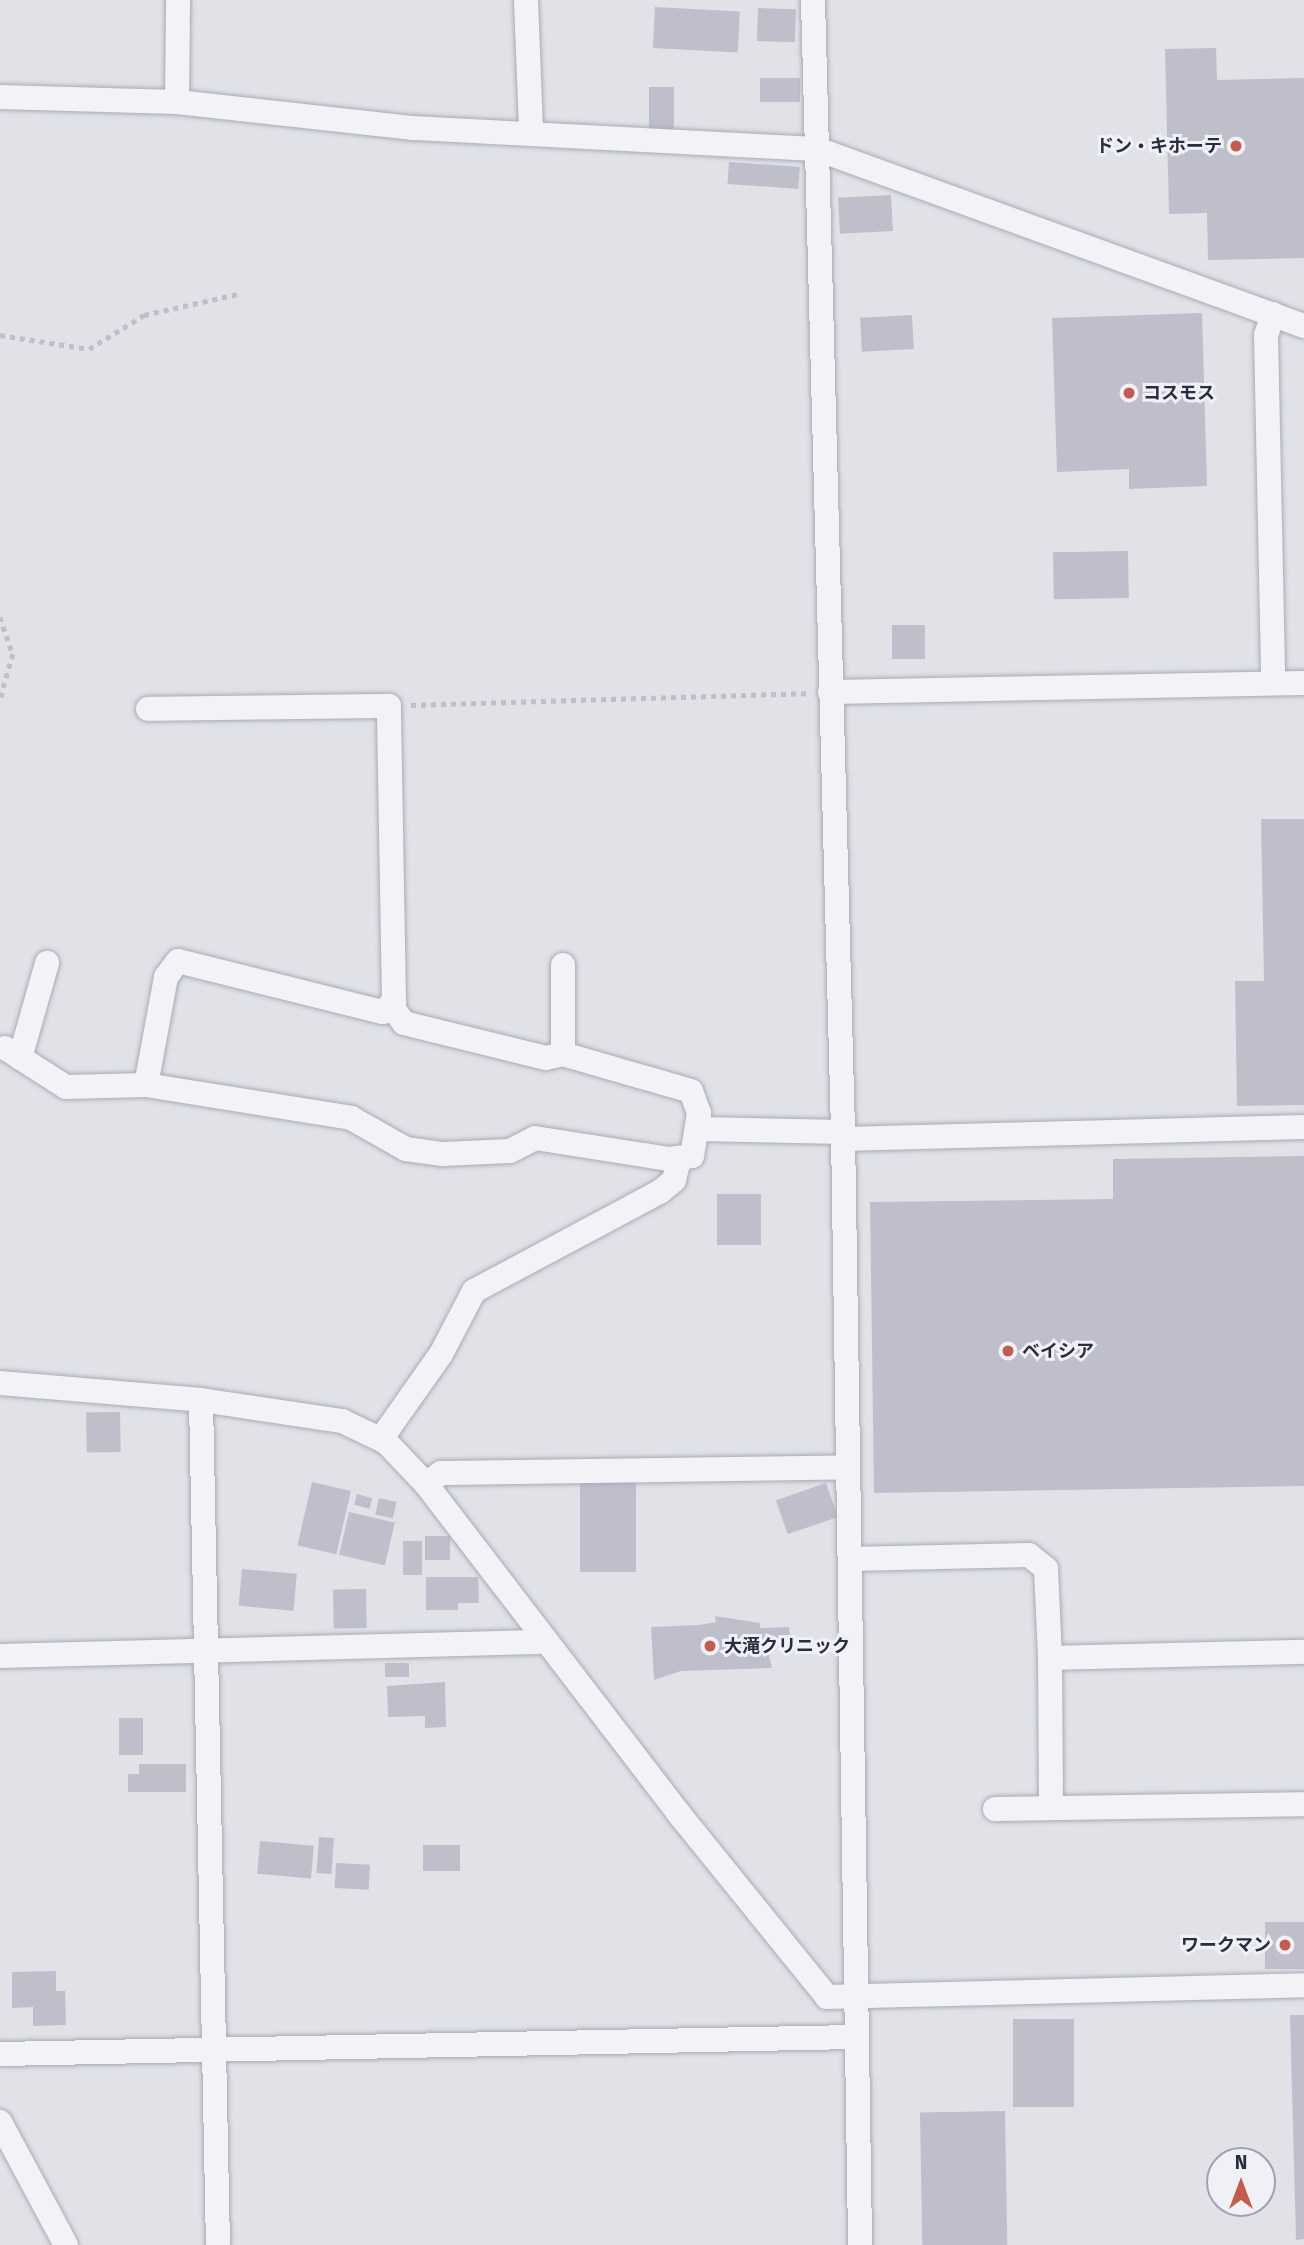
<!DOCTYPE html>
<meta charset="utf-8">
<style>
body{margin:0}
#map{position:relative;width:1304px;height:2245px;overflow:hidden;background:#e0e2e8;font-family:"Fira Sans","Noto Sans JP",sans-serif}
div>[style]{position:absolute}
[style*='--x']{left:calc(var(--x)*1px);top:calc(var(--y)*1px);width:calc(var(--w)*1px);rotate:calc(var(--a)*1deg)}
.building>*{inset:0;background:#bebfcb;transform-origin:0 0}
.path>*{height:4.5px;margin-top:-2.25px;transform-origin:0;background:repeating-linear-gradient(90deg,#bfbfc7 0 5px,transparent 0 10px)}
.roads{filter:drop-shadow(0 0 2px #a9abb5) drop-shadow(0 0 2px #a9abb5)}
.minor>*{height:24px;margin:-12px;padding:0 12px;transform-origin:12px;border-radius:12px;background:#f3f3f7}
.dots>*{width:19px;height:19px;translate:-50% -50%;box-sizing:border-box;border:4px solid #f0f1f6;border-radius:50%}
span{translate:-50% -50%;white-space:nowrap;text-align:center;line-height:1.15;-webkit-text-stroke:6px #f0f1f6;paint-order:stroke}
.poi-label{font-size:18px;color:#2a2c3f;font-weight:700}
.right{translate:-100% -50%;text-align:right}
.left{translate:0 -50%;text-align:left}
.north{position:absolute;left:1206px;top:2147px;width:70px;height:70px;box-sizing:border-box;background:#f0f1f6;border:2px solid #a1a2ad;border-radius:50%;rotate:0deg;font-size:19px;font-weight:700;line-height:28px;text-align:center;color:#2a2c3f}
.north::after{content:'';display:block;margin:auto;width:24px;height:32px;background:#c55b4d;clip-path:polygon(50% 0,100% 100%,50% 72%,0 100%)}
</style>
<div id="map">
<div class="building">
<i style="left:655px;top:7px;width:85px;height:41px;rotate:3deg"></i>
<i style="left:758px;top:8px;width:38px;height:33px;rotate:2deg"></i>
<i style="clip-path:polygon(1216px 48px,1217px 80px,1304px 78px,1304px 258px,1208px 260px,1207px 213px,1169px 214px,1165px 49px)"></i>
<i style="left:760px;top:78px;width:40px;height:24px"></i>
<i style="left:649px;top:87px;width:25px;height:43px"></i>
<i style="left:729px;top:162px;width:71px;height:22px;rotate:4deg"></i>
<i style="left:891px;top:195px;width:36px;height:53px;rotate:87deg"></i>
<i style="clip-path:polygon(1202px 313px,1207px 486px,1129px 489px,1129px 469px,1057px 472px,1052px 318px)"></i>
<i style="left:912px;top:315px;width:34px;height:52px;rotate:87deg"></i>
<i style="left:1128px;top:551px;width:47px;height:75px;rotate:89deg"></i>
<i style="left:892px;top:625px;width:33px;height:34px"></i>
<i style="clip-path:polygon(1261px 819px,1304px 819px,1304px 1105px,1237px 1106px,1235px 981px,1264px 981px)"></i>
<i style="clip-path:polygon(1304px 1156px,1304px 1486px,874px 1493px,870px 1202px,1113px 1199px,1113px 1159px)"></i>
<i style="left:717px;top:1194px;width:44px;height:51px"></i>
<i style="left:120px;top:1412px;width:40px;height:34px;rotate:89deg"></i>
<i style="left:580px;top:1481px;width:56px;height:91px"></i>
<i style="left:312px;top:1482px;width:40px;height:65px;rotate:13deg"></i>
<i style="left:826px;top:1483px;width:36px;height:53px;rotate:71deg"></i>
<i style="left:357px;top:1494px;width:16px;height:11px;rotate:15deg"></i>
<i style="left:379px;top:1498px;width:18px;height:17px;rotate:13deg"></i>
<i style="left:349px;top:1512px;width:47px;height:44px;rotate:13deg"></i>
<i style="left:425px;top:1536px;width:25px;height:24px"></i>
<i style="left:403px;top:1541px;width:19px;height:34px"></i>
<i style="left:242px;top:1569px;width:55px;height:37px;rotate:5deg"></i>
<i style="clip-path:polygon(426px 1577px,478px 1577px,479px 1603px,458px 1603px,458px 1610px,426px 1610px)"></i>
<i style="left:366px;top:1589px;width:39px;height:33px;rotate:89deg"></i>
<i style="clip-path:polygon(715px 1616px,760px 1623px,760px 1628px,789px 1627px,790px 1640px,766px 1642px,772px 1668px,681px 1671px,654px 1680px,651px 1627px,699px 1625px,716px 1622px)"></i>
<i style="left:385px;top:1663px;width:24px;height:14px"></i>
<i style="clip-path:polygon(445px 1682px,446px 1727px,425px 1728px,425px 1716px,388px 1717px,387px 1686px)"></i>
<i style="left:119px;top:1718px;width:24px;height:37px"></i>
<i style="clip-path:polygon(139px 1764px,186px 1764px,186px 1792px,128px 1792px,128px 1774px,139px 1774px)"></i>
<i style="left:319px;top:1837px;width:15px;height:36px;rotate:4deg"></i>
<i style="left:260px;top:1841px;width:54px;height:33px;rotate:5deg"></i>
<i style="left:423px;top:1845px;width:37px;height:26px"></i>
<i style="left:336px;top:1863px;width:34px;height:25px;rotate:3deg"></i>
<i style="left:1265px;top:1922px;width:39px;height:47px"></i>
<i style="clip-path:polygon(56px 1971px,56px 1991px,65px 1991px,66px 2025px,33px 2026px,33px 2007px,12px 2008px,12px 1972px)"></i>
<i style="clip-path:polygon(1290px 2015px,1304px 2015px,1304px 2239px,1296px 2240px)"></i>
<i style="left:1013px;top:2019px;width:61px;height:88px"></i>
<i style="left:1005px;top:2111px;width:134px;height:85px;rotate:89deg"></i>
</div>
<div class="path">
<i style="--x:0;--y:335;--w:90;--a:8.9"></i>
<i style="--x:89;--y:349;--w:65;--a:-31.7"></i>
<i style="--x:144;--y:315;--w:96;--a:-12.6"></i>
<i style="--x:0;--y:617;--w:39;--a:71"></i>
<i style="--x:13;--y:654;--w:48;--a:105.8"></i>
<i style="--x:411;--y:705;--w:397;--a:-1.7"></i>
</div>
<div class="roads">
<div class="minor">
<i style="--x:526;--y:0;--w:133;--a:87.8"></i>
<i style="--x:813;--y:0;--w:1132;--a:88.48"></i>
<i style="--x:843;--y:1132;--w:1113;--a:89.12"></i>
<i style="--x:0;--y:97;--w:177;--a:1.6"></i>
<i style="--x:177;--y:102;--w:238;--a:6.3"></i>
<i style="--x:414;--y:128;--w:404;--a:3"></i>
<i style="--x:817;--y:149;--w:518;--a:19.97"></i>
<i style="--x:177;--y:102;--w:102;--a:-89.4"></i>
<i style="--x:1273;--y:314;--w:22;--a:108"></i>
<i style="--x:1266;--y:335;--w:348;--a:88.8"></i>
<i style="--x:830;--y:692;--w:474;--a:-1.1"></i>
<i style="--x:563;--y:965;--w:89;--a:90"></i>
<i style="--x:5;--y:1048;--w:72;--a:32.6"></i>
<i style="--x:66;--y:1087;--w:80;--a:-1.4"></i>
<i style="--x:146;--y:1085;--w:208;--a:9.1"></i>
<i style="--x:351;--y:1118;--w:63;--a:29.4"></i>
<i style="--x:406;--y:1149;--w:37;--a:8"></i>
<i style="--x:443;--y:1154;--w:67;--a:-2.6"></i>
<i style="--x:510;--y:1151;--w:28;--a:-27"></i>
<i style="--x:535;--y:1138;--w:136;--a:8.9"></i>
<i style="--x:669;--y:1159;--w:23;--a:-7"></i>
<i style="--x:692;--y:1156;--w:44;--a:-80.8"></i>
<i style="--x:699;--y:1113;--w:23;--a:-110"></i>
<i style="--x:691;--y:1091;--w:133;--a:-163.9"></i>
<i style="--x:563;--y:1054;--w:17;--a:167"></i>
<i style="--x:546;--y:1058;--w:146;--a:-166.2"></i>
<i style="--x:404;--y:1023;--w:21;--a:-127"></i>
<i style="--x:20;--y:1058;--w:99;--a:-74.1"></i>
<i style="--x:146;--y:1085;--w:110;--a:-79.5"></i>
<i style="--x:166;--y:977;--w:20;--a:-53"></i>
<i style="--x:178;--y:961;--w:211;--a:14"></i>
<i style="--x:383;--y:1012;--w:16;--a:-45"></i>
<i style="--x:394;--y:1001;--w:295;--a:-91"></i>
<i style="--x:389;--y:706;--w:241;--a:179.3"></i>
<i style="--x:699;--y:1129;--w:144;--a:1.2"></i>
<i style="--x:843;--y:1139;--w:461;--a:-1.5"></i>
<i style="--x:0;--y:1383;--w:202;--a:4.8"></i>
<i style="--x:201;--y:1400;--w:143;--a:8.5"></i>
<i style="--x:342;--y:1421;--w:49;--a:25.5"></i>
<i style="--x:386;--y:1442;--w:58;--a:46.4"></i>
<i style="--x:426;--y:1484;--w:416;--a:52.5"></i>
<i style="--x:679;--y:1814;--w:235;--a:51"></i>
<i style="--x:827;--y:1997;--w:477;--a:-1.4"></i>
<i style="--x:201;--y:1400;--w:845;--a:88.85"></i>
<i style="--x:381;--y:1439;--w:104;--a:-54.8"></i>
<i style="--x:441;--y:1354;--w:71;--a:-62.4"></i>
<i style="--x:474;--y:1291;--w:212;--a:-28.1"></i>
<i style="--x:661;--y:1191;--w:17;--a:-40"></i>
<i style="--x:674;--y:1180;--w:21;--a:-76"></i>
<i style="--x:426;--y:1484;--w:19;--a:-36"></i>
<i style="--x:441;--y:1473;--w:405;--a:-0.8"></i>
<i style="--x:850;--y:1559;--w:179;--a:-1.3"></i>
<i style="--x:1029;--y:1555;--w:22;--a:39"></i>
<i style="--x:1046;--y:1569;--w:89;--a:87.4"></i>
<i style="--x:1050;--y:1658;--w:254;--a:-1.4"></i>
<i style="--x:0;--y:1656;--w:537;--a:-1.49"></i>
<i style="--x:537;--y:1642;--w:7;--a:-34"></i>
<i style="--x:1050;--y:1658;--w:150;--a:89.6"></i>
<i style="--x:995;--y:1809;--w:309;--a:-0.9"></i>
<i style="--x:0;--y:2054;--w:855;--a:-1.14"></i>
<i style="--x:0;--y:2122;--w:140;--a:61.8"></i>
</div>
</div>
<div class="dots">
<i style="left:1236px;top:146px;background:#c55b4d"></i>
<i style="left:1129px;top:393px;background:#c55b4d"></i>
<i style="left:1008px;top:1351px;background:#c55b4d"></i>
<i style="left:710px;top:1646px;background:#c55b4d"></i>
<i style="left:1285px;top:1945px;background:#c55b4d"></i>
</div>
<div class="poi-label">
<span class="right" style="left:1222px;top:146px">ドン・キホーテ</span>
<span class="left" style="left:1143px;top:393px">コスモス</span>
<span class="left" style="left:1022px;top:1351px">ベイシア</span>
<span class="left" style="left:724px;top:1646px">大滝クリニック</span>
<span class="right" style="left:1271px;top:1945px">ワークマン</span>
</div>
<div class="north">N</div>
</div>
